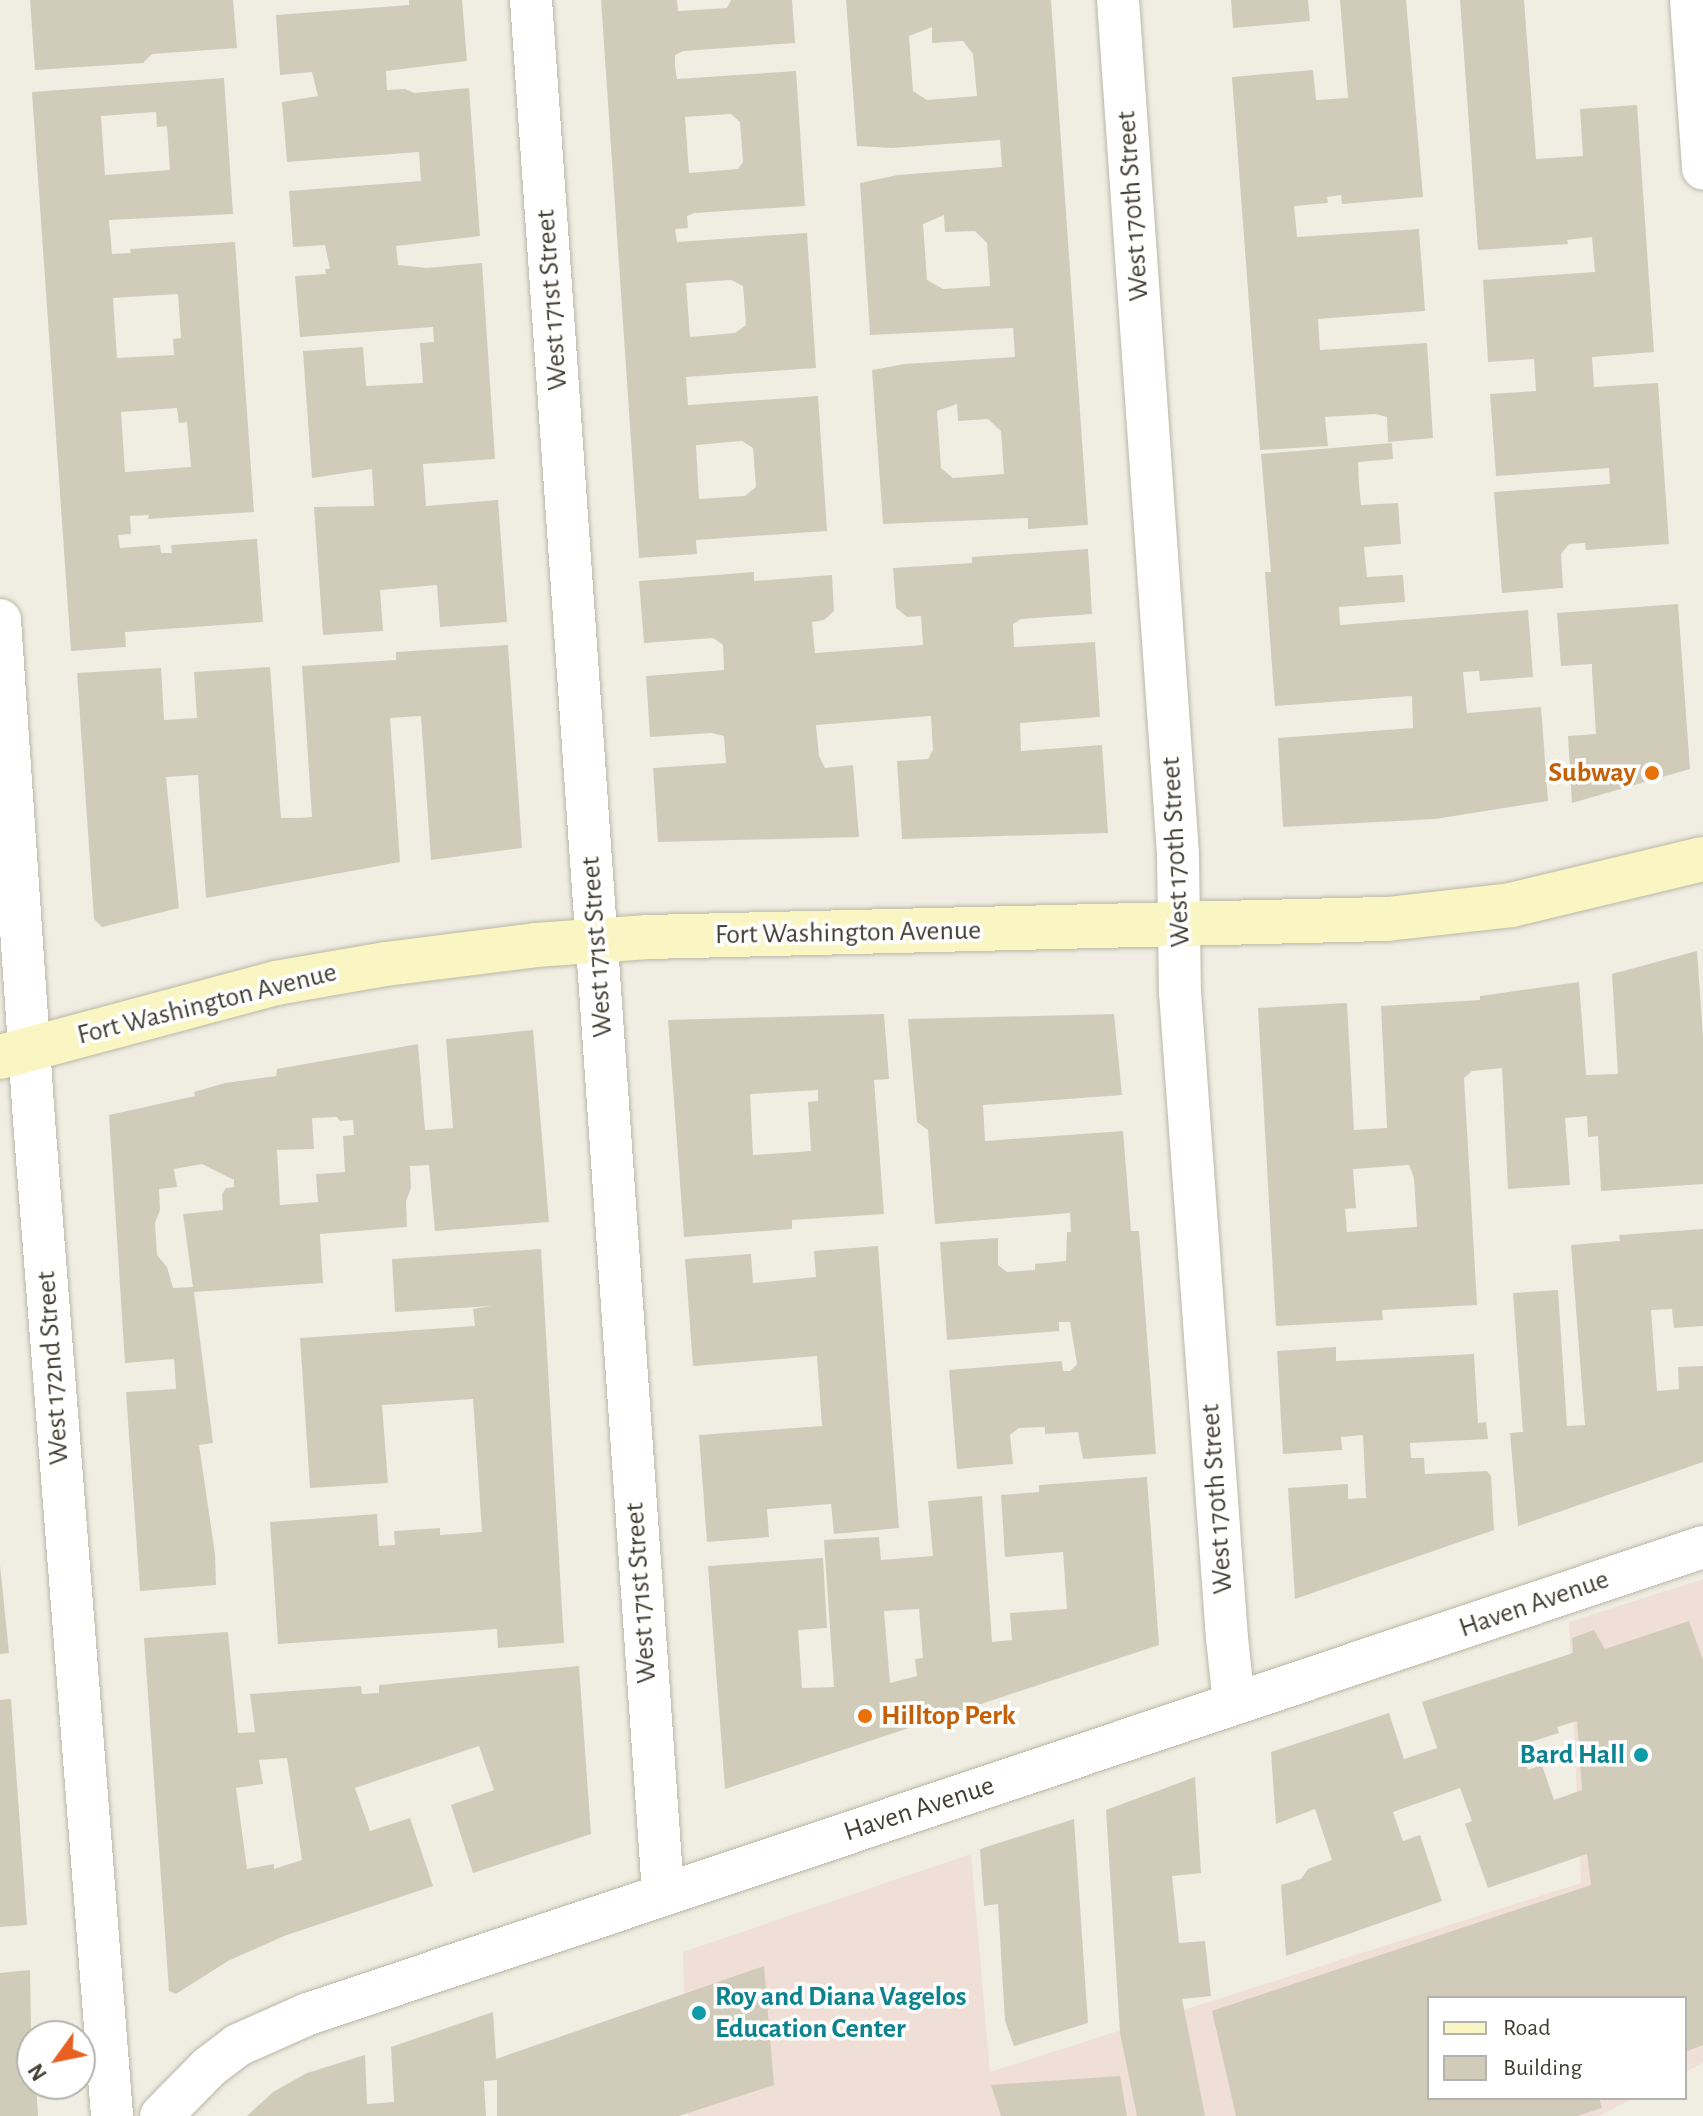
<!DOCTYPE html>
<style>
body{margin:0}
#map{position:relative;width:1703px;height:2116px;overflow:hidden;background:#f0eee3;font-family:"Alegreya Sans",sans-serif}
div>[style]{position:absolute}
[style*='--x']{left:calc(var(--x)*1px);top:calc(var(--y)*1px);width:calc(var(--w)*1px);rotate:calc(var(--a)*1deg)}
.medical>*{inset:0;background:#f0dfd7}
.building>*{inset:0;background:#d1ccba}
.roads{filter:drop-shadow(0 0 2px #bbb7a7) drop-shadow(0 0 2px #bbb7a7)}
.street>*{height:42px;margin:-21px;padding:0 21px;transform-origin:21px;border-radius:21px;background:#fff}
.secondary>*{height:44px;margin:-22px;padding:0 22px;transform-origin:22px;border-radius:22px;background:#faf6c4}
.dots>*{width:22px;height:22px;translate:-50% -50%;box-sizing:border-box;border:4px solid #fff;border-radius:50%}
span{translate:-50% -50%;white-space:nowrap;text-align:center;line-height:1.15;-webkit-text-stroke:7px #fff;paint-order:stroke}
.street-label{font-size:28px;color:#423f34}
.food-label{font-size:28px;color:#c56008;font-weight:700}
.right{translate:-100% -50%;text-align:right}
.left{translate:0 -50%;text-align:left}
.culture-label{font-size:28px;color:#0d838f;font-weight:700}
.legend{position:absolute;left:1427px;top:1996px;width:260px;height:104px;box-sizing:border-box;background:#fff;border:2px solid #b3b2ae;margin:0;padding:10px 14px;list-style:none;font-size:24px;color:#423f34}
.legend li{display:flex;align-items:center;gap:16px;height:40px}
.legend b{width:40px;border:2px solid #b3b2ae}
.north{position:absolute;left:16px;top:2020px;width:80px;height:80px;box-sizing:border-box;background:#fff;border:2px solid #b3b2ae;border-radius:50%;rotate:237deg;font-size:22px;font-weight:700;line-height:32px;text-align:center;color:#423f34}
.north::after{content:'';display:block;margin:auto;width:28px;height:36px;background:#e96122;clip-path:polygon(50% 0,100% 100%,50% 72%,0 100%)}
</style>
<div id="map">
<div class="medical">
<i style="clip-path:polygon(1703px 1579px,1703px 2063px,1685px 2072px,1685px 1998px,1429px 1998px,1429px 2098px,1634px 2098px,1599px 2116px,688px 2116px,683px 1952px,971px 1854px,990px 2072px,1581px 1883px,1569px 1622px)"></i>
</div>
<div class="building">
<i style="clip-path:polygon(30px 0,233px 0,237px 48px,152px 54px,143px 63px,35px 70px)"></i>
<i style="clip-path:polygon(409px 0,462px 0,467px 61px,386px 71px,387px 90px,405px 89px,414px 93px,469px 88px,480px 236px,396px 246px,398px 265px,426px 268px,482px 263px,495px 459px,423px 464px,426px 506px,498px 500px,507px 622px,440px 627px,437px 585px,380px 590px,383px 631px,323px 635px,314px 507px,374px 506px,372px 469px,312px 478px,303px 351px,363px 347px,366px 386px,423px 383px,420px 343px,434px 342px,433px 327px,300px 337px,295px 276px,326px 274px,325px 269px,330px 269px,325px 245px,293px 247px,289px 191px,421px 181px,419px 152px,287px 162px,282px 102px,318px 96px,312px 72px,280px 75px,276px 15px,409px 5px)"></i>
<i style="clip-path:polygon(evenodd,601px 0,677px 0,678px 11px,727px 8px,731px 0,792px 0,795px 43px,683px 51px,675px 55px,675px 66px,677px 79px,796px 71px,805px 206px,694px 213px,687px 216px,688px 228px,675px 229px,677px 242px,807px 233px,816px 368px,686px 377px,688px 405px,818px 396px,827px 531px,696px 540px,697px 554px,639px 558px,601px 0,731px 114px,740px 122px,743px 162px,738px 169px,689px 173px,685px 117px,731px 114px,601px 0,731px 280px,743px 286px,746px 325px,735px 333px,690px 337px,686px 283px,731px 280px,601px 0,742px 441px,753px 448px,756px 487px,745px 496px,699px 499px,696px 445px,742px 441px)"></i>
<i style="clip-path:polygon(evenodd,846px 0,1051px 0,1088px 525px,1028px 529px,1028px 518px,883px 524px,872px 370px,904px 364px,1015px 357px,1014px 342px,1013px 328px,870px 335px,860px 183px,898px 175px,1002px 167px,1000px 140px,892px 148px,857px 146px,846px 0,932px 27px,932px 43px,963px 41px,973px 54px,977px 96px,927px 100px,913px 91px,909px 36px,932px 27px,846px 0,944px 215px,945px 232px,975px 231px,987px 243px,990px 286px,943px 289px,927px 280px,923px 224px,944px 215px,846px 0,957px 404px,958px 421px,988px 419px,1001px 431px,1004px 474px,953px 478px,941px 468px,937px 411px,957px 404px)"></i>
<i style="clip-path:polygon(1231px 0,1308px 0,1310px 21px,1233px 28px)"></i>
<i style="clip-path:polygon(1340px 0,1406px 0,1423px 197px,1342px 204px,1341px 195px,1327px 197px,1328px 203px,1294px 206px,1297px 237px,1419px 229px,1425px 311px,1318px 319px,1320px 350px,1427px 343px,1433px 438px,1388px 442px,1387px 417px,1376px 414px,1325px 417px,1328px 446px,1260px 450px,1232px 77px,1313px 70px,1316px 100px,1348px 98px)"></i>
<i style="clip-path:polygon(1460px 0,1524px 0,1536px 159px,1583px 156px,1580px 109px,1637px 105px,1654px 352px,1592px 357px,1594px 387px,1658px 383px,1669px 544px,1586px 550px,1585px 543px,1569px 544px,1561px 554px,1563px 588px,1502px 593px,1494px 492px,1610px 484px,1609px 468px,1496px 476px,1490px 394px,1536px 391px,1534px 359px,1488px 362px,1483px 280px,1595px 272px,1592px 237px,1567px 240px,1568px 244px,1478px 250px)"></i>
<i style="clip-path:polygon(evenodd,224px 78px,233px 214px,109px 220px,112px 254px,131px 253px,130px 249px,235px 242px,254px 512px,148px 519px,149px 515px,130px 516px,131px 534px,118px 535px,120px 548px,160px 545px,161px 553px,172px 553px,171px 545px,257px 539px,263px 622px,125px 632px,126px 647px,71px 651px,32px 92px,224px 78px,156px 112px,157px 127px,167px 126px,170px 170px,105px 175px,101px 116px,156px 112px,224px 78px,178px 294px,181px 338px,173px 339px,174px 355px,117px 358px,113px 298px,178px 294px,224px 78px,177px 408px,179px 423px,187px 422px,191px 467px,125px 472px,121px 412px,177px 408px)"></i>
<i style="clip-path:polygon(1392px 443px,1393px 459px,1358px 462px,1359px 485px,1361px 505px,1398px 503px,1401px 544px,1364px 547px,1367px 577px,1403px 575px,1405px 602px,1339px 607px,1340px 625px,1528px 610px,1533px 677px,1480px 681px,1479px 671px,1463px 672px,1467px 713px,1541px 707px,1548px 801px,1435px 819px,1283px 827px,1278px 738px,1413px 728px,1412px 696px,1275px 706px,1265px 572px,1271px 572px,1261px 454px)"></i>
<i style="clip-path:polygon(1088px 549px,1092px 614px,1021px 619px,1013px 624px,1014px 647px,1095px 642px,1100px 717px,1020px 723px,1021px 751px,1102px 745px,1108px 833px,902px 839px,897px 761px,928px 759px,933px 750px,931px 716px,816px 725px,819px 756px,825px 768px,853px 765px,859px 837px,658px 842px,653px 768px,726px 763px,724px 736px,712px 733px,650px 737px,646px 676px,724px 670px,723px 645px,713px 638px,644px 643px,639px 581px,754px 572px,754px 581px,832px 575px,834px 611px,824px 620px,812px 622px,815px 653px,923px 645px,921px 616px,907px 617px,896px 608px,893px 568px,972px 563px,972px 557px)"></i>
<i style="clip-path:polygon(1678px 604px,1690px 769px,1572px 803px,1568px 736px,1596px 734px,1592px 671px,1592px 664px,1561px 666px,1557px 613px)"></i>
<i style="clip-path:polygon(508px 645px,522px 848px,431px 860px,421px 716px,390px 718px,400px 862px,206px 898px,198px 775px,166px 777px,179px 908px,102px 927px,94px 919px,77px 673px,161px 668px,164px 720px,197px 718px,194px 672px,270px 667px,281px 818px,298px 818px,312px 817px,302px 666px,396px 660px,396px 652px)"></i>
<i style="clip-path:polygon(evenodd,1697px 951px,1703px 1037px,1703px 1184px,1601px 1191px,1598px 1136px,1588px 1137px,1587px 1116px,1565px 1118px,1570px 1185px,1508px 1189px,1502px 1068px,1472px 1071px,1464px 1078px,1477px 1305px,1382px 1310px,1383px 1320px,1276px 1326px,1258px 1008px,1347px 1003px,1354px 1130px,1387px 1128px,1381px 1006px,1480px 1000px,1480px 996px,1579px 982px,1586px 1075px,1618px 1074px,1612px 974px,1697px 951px,1409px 1165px,1414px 1178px,1417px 1227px,1347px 1232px,1345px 1209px,1356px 1208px,1353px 1169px,1409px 1165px)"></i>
<i style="clip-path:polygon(evenodd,884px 1014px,889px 1079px,874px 1080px,884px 1214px,792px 1220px,792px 1229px,684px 1237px,668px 1020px,884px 1014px,818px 1090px,818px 1101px,808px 1102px,811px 1151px,753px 1155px,750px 1094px,818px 1090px)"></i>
<i style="clip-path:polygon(1114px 1014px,1122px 1095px,983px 1105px,985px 1141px,1123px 1131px,1131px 1231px,1139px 1231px,1156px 1454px,1083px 1459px,1078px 1432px,1045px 1434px,1045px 1427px,1019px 1428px,1010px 1435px,1013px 1464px,957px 1469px,949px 1370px,1062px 1361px,1063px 1371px,1070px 1371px,1077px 1364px,1070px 1322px,1059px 1322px,1059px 1331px,947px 1340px,940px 1242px,998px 1238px,998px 1265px,1007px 1272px,1035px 1270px,1035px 1264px,1066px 1261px,1067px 1232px,1071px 1232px,1070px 1213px,935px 1224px,928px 1130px,917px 1122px,908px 1019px)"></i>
<i style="clip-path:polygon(evenodd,533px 1030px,549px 1222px,435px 1231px,429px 1165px,410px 1166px,411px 1188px,406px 1201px,407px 1227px,320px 1234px,323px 1283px,194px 1292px,213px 1443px,199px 1445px,215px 1554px,216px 1585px,140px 1591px,126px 1392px,176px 1389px,174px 1359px,125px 1363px,109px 1115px,195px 1096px,194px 1092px,225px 1083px,276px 1076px,277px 1069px,418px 1044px,425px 1130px,453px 1128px,446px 1039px,533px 1030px,337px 1117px,340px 1121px,353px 1120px,354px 1135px,343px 1136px,345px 1172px,316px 1174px,318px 1202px,280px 1205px,277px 1150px,314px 1149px,312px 1118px,337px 1117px,533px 1030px,202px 1164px,234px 1180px,234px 1187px,226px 1188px,222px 1194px,223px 1210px,183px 1214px,193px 1287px,173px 1288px,167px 1267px,157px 1255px,155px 1223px,160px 1210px,159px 1189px,177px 1187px,174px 1169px,202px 1164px)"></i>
<i style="clip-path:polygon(1703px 1229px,1703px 1326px,1674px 1328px,1672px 1309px,1651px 1310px,1657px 1391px,1679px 1389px,1678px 1367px,1703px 1366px,1703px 1462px,1518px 1526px,1510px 1433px,1523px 1432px,1513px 1293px,1558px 1290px,1567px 1426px,1585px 1425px,1571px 1245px,1620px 1241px,1619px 1235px)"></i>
<i style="clip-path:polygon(878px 1246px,899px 1528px,834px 1534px,831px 1504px,767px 1509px,769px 1537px,707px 1542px,699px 1435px,822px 1426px,817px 1356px,693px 1366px,685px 1259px,751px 1254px,753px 1283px,816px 1277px,814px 1251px)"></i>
<i style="clip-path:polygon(541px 1249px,564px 1643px,498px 1648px,497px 1629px,278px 1644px,270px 1522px,377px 1514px,379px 1546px,395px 1545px,394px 1531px,440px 1528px,440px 1535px,482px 1532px,473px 1399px,382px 1405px,388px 1483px,310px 1488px,300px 1338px,475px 1326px,473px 1309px,492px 1306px,395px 1312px,392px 1259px)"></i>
<i style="clip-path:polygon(1336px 1347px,1336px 1361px,1474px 1354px,1478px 1423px,1486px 1422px,1488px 1439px,1410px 1443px,1411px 1458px,1424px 1458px,1425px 1474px,1487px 1471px,1491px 1476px,1494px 1530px,1295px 1599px,1288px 1488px,1348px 1484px,1348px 1499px,1366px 1498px,1363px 1435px,1341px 1437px,1342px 1450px,1283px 1454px,1277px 1351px)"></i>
<i style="clip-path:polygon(evenodd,1147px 1477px,1159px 1645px,725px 1789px,708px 1566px,823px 1558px,827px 1628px,798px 1630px,802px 1688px,834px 1687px,824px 1540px,879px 1537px,881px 1560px,933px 1556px,928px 1501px,982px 1496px,992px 1642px,1012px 1640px,1010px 1613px,1067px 1609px,1063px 1552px,1005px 1557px,1001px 1495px,1039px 1492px,1039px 1485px,1147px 1477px,919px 1609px,923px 1658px,915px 1659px,917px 1676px,890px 1683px,884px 1611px,919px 1609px)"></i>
<i style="clip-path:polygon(0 1565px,9px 1653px,0 1654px)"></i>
<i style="clip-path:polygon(evenodd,1689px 1621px,1703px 1660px,1703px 2045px,1685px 2052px,1685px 1998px,1429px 1998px,1429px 2098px,1599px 2098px,1602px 2108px,1577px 2116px,1236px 2116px,1212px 2011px,1591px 1885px,1587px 1854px,1488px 1888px,1465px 1824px,1472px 1821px,1460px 1788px,1393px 1812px,1403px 1841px,1420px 1835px,1442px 1901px,1286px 1956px,1281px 1885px,1301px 1879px,1308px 1869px,1332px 1860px,1315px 1809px,1276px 1824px,1271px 1752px,1389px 1713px,1404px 1759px,1437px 1748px,1422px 1702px,1573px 1653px,1572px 1638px,1594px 1630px,1605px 1649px,1689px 1621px,1577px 1721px,1582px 1790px,1554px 1800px,1542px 1765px,1528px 1770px,1521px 1745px,1559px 1733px,1557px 1727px,1577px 1721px)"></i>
<i style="clip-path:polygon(evenodd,228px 1632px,238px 1733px,255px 1732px,250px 1694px,361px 1686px,362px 1694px,379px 1693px,379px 1685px,579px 1666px,591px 1834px,473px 1873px,451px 1805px,494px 1790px,479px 1746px,355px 1788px,370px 1831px,410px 1818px,433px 1886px,284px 1936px,228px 1961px,176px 1994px,169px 1991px,144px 1638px,228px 1632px,287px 1758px,302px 1860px,274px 1869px,274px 1864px,247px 1869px,236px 1788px,263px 1784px,259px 1760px,287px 1758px)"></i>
<i style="clip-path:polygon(11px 1699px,27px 1925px,0 1927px,0 1700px)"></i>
<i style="clip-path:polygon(1195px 1777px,1201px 1873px,1172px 1876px,1179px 1943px,1205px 1941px,1211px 1996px,1182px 1999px,1205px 2116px,1137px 2116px,1120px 2033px,1106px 1810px)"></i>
<i style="clip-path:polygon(1074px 1819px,1088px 2023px,1014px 2046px,1005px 2021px,998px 1904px,984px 1906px,980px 1849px)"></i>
<i style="clip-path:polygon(764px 1966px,774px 2085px,679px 2116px,497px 2116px,497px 2080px,484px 2081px,486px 2116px,247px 2116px,273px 2092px,307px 2073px,365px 2055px,367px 2104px,394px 2102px,391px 2047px,493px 2012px,496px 2059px)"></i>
<i style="clip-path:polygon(30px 1970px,32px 2084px,36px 2084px,38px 2116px,0 2116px,0 1973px)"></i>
<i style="clip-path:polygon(1120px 2076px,1127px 2116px,1001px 2116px,991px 2085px)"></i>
</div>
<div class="roads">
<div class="street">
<i style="--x:531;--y:0;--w:1898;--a:86.01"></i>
<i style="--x:1118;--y:0;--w:856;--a:85.98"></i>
<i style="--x:1178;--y:854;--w:138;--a:89.2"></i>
<i style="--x:1180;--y:992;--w:648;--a:85.84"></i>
<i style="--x:1227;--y:1638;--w:66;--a:83.9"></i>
<i style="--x:1691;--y:0;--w:169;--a:85.9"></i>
<i style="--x:0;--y:620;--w:501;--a:86.11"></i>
<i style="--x:34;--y:1120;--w:999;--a:85.52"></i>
<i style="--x:161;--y:2116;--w:69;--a:-45.6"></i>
<i style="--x:209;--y:2067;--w:36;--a:-37"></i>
<i style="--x:238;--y:2045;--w:77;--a:-23.9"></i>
<i style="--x:308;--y:2014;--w:1471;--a:-18.51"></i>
</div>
<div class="secondary">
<i style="--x:0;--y:1057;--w:286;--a:-15"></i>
<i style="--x:276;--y:983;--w:112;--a:-9.8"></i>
<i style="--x:386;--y:964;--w:151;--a:-7.2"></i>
<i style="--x:536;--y:945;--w:112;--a:-4.1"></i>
<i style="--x:648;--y:937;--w:739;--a:-1.4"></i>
<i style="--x:1387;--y:919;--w:125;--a:-6.4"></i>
<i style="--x:1511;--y:905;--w:197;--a:-13.5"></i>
</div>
</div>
<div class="dots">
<i style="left:1652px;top:773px;background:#e8710a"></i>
<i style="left:865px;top:1716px;background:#e8710a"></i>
<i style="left:1641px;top:1755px;background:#0f9aa8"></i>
<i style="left:699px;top:2013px;background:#0f9aa8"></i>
</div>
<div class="street-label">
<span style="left:1133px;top:206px;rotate:-94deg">West 170th Street</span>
<span style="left:552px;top:300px;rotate:-94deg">West 171st Street</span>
<span style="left:1176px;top:852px;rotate:-93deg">West 170th Street</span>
<span style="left:848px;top:933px;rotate:-1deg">Fort Washington Avenue</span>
<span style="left:597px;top:947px;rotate:-94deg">West 171st Street</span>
<span style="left:207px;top:1004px;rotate:-14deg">Fort Washington Avenue</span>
<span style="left:53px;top:1368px;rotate:-94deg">West 172nd Street</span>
<span style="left:1217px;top:1499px;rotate:-94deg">West 170th Street</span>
<span style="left:641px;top:1593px;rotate:-94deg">West 171st Street</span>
<span style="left:1534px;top:1604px;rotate:-19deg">Haven Avenue</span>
<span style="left:919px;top:1809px;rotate:-18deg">Haven Avenue</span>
</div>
<div class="food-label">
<span class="right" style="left:1636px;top:773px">Subway</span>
<span class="left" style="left:881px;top:1716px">Hilltop Perk</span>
</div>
<div class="culture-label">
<span class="right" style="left:1625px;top:1755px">Bard Hall</span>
<span class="left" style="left:715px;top:2013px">Roy and Diana Vagelos<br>Education Center</span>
</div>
<ul class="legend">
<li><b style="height:10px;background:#faf6c4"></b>Road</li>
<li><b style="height:22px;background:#d1ccba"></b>Building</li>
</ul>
<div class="north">N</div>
</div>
